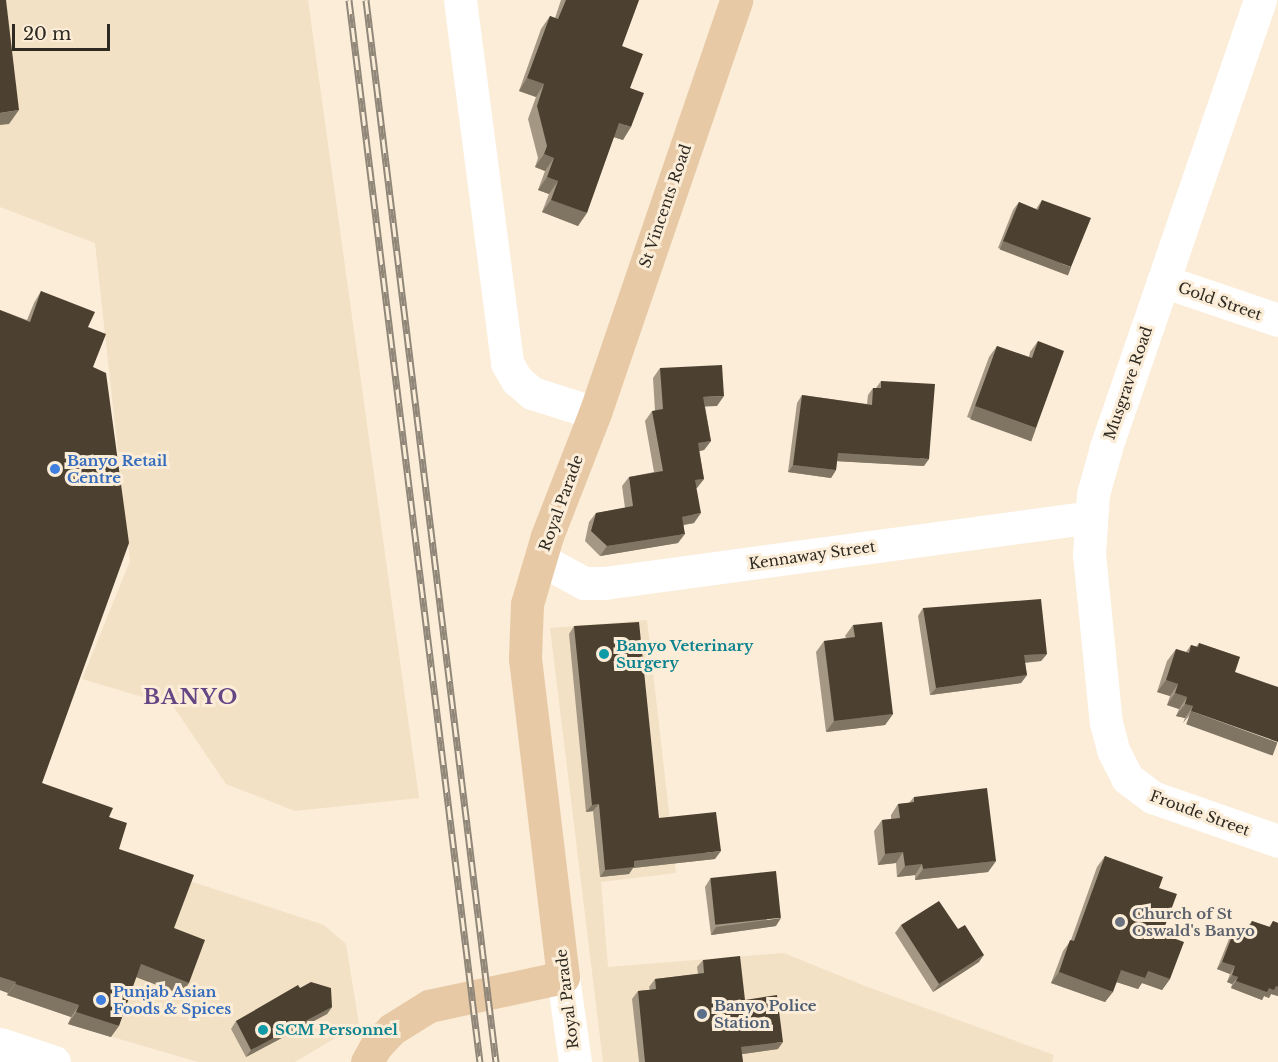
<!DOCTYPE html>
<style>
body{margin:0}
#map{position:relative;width:1278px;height:1062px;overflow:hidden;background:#fbedd8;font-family:"Libre Baskerville",serif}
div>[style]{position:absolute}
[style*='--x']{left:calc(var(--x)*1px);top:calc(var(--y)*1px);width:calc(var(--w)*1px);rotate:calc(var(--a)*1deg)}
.built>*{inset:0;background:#f3e1c6}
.minor>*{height:33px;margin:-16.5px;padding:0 16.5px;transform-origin:16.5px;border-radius:16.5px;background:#fff}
.major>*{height:33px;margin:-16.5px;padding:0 16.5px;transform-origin:16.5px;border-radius:16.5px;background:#e8c9a5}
.rail>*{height:7px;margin-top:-3.5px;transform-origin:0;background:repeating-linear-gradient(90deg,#fbedd8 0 14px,#908779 0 28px);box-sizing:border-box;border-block:2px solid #908779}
.wall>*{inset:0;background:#a49784}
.shaded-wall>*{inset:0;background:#807562;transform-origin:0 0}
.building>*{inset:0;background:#4c4130;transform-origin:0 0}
.dots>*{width:16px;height:16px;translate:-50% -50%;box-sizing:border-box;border:3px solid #fbedd8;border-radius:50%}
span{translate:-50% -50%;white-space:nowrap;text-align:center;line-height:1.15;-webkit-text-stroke:6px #fbedd8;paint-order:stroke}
.street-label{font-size:15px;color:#2e2921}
.shop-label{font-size:15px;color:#366cbe;font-weight:700}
.left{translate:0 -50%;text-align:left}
.culture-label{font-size:15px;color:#0d838f;font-weight:700}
.worship-label{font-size:15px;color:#5b616d;font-weight:700}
.service-label{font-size:15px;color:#4e5e75;font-weight:700}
.district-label{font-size:21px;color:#634683;font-weight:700;letter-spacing:1.5px}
.scale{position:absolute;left:12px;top:24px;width:98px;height:27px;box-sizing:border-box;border:3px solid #2e2921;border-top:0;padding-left:8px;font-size:18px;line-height:21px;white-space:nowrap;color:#2e2921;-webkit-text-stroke:4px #fbedd8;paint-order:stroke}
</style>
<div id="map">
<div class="built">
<i style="clip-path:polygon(0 0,308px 0,419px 798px,295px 811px,226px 784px,173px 706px,82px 679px,130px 561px,95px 243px,0 207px)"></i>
<i style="clip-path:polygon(647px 620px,676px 873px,601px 882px,608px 967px,784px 953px,865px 986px,1054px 1055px,1052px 1062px,603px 1062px,550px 628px)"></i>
<i style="clip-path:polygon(126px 860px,324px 925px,346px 944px,359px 1024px,295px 1062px,198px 1062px,68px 1024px)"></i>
</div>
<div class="minor">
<i style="--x:460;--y:0;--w:366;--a:82.6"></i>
<i style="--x:507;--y:363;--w:20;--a:60"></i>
<i style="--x:517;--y:380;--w:20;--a:41"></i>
<i style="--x:532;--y:393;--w:66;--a:17.6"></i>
<i style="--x:1260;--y:0;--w:474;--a:109"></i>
<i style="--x:1106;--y:448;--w:48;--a:105.8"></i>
<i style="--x:1093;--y:494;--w:60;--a:93.8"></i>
<i style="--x:1089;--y:554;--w:170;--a:84.3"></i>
<i style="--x:1106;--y:723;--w:28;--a:75"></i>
<i style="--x:1113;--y:750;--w:31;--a:63"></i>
<i style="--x:1127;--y:778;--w:31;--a:37"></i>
<i style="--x:1152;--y:797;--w:133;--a:19.2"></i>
<i style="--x:1163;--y:281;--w:121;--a:18.7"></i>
<i style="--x:540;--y:559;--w:50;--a:28.6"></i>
<i style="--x:584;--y:583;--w:20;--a:0"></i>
<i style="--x:604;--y:583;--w:490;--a:-7.7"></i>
<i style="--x:563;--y:977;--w:86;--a:82"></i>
<i style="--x:0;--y:1044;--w:57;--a:18.4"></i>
</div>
<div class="major">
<i style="--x:367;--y:1062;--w:18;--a:-61"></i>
<i style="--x:376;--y:1046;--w:23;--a:-47"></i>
<i style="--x:392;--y:1029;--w:44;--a:-31.9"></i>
<i style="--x:429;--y:1006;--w:137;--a:-12.2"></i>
<i style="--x:563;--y:977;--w:321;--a:-96.8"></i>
<i style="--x:525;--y:658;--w:54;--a:-87.9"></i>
<i style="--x:527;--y:604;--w:71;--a:-73.6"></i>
<i style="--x:547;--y:536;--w:132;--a:-68.7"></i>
<i style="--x:595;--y:413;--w:436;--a:-71.1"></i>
</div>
<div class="rail">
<i style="--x:349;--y:0;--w:1070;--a:82.97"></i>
<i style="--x:366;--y:0;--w:1070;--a:83.02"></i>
</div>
<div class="wall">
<i style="clip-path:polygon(561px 0,639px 0,622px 46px,630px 88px,623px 140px,614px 137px,578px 226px,542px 212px,549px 194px,538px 190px,545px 171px,535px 167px,538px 158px,528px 119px,536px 97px,519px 91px,541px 29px,550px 16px,555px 18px)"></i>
<i style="clip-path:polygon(1042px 200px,1065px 274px,998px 248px,1013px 210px,1019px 202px,1036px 209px)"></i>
<i style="clip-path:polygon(41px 291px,88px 327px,93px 367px,42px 783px,109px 817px,119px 849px,174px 928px,189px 983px,181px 994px,136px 977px,111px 1037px,68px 1024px,71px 1017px,7px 995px,8px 993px,0 990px,0 310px,27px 320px,34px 303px)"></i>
<i style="clip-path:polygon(1038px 341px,1036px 428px,1028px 439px,967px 417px,989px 357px,997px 346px,1029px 357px,1030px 352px)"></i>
<i style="clip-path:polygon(660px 368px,717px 406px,705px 406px,711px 441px,704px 450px,699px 451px,704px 479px,696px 488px,694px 523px,684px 525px,678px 543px,600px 556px,585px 541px,589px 522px,596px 513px,625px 508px,622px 486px,629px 477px,654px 472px,645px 421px,652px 411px,655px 411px,653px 378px)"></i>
<i style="clip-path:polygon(881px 381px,924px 466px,837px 461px,836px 470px,831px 478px,788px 472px,797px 403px,802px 395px,867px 404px,868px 395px,873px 388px,876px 388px)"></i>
<i style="clip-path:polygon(923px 608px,1047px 654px,1041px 661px,1025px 663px,1027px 675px,1021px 683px,930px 695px,918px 616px)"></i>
<i style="clip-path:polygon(853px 625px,893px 714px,885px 725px,826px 732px,816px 652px,824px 641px,846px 638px,845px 636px)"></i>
<i style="clip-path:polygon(574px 626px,659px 818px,715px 859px,633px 868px,629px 874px,600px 877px,593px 811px,586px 812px,569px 634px)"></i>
<i style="clip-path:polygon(1199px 643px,1240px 657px,1183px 723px,1185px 718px,1176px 716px,1179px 709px,1167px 705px,1170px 696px,1157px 692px,1167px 661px,1176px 649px,1186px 652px,1191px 645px,1196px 647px)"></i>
<i style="clip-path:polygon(914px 797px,996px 861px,988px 872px,915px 880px,915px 875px,897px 877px,896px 863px,878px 865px,874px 831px,882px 820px,891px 819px,891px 815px,898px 804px,909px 803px)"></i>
<i style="clip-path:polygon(1105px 856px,1159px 888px,1162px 934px,1170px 979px,1162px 990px,1142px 983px,1138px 989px,1117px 982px,1105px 1002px,1051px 983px,1063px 951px,1071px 940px,1097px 867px)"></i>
<i style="clip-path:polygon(710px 879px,776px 926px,711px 935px,705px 887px)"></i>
<i style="clip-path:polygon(1252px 921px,1269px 927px,1273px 921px,1278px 923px,1278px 996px,1271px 994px,1269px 998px,1264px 996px,1262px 1000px,1231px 988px,1232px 984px,1227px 982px,1230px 974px,1217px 969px,1231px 934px,1236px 926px,1246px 929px)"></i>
<i style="clip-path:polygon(901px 925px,958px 929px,979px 962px,933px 992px,895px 933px)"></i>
<i style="clip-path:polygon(703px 960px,745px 1000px,778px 1049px,742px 1054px,743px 1062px,639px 1062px,632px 999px,638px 991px,650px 990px,649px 987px,655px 979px,698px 974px,697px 967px)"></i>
<i style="clip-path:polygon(300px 988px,332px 1007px,327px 1014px,246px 1057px,231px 1029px,236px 1021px)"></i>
</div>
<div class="shaded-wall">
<i style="clip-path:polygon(527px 78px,544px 84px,536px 97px,519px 91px)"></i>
<i style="clip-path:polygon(19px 110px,9px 124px,0 125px,0 113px)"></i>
<i style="clip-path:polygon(619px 123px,631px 127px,623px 140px,610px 136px)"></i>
<i style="clip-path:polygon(544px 154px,554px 158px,545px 171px,535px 167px)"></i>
<i style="clip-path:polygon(547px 177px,558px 181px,549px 194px,538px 190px)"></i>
<i style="clip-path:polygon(551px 200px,587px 213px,578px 226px,542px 212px)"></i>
<i style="left:1003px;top:241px;width:73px;height:9px;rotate:21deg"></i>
<i style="clip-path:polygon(724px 396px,717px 406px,696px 407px,703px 397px)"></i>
<i style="left:975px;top:406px;width:65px;height:14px;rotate:20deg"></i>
<i style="clip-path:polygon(711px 441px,704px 450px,691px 453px,698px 443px)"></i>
<i style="clip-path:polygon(838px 453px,929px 459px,924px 466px,833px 461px)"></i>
<i style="clip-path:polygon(793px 465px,836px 470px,831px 478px,788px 472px)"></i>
<i style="clip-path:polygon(704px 479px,697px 488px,688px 489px,695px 480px)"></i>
<i style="clip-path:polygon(701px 513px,694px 523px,676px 526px,682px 517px)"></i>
<i style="clip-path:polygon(685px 534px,678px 543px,600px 556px,607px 546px)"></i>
<i style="clip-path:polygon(1047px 654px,1041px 661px,1019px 663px,1024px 655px)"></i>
<i style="clip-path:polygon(1027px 675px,1021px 683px,930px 695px,936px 688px)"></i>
<i style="clip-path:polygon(1166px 680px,1178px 684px,1170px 696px,1157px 692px)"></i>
<i style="clip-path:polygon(1175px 693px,1187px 697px,1179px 709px,1167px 705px)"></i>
<i style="clip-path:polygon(1185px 704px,1193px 706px,1185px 718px,1176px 716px)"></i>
<i style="left:1191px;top:711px;width:92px;height:14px;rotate:20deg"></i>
<i style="clip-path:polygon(893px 714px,885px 725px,826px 732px,834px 721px)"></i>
<i style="clip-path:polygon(599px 804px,593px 811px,586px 812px,592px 805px)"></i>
<i style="clip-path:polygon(721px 851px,715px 859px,633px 868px,629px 874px,600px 877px,605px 870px,634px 861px)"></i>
<i style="clip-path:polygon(903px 852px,896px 863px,878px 865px,885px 854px)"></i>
<i style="clip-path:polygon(996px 861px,988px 872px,915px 880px,923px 869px)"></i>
<i style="clip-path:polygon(922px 864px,915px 875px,897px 877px,905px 866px)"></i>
<i style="clip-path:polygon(781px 918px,776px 926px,711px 935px,716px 927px)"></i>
<i style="clip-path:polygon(984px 955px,979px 962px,933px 992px,939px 984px)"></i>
<i style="clip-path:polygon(1222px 962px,1235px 966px,1230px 974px,1217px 969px)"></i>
<i style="clip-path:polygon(141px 964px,189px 983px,181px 994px,133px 976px)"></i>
<i style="clip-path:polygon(1121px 970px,1148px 971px,1170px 979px,1162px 990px,1142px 983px,1138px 989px,1113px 981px)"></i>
<i style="clip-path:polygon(1059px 972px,1113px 992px,1105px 1002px,1051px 983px)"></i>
<i style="clip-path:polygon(1232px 975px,1238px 977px,1232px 984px,1227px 982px)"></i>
<i style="clip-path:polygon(0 977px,16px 982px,8px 993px,0 990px)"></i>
<i style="clip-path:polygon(1236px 981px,1269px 988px,1276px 986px,1278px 987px,1278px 996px,1271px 994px,1269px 998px,1264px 996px,1262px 1000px,1231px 988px)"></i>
<i style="clip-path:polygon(15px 984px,79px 1005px,71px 1017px,7px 995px)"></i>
<i style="clip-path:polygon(332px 1007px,327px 1014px,246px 1057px,251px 1050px)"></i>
<i style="clip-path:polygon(76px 1012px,119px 1026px,111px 1037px,68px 1024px)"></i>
<i style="clip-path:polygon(783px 1042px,778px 1049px,736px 1055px,741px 1047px)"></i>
</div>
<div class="building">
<i style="clip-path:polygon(0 0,6px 0,19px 110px,0 113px)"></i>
<i style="clip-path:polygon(566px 0,639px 0,622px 46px,643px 54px,630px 88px,644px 93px,631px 127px,619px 123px,587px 213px,551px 200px,558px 181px,547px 177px,554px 158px,544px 154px,547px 146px,537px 106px,544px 84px,527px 78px,550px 16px,558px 19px)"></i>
<i style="clip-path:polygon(1042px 200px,1091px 218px,1071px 267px,1003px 241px,1019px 202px,1038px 210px)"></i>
<i style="clip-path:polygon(41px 291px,95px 312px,88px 327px,106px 334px,93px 367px,106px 373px,129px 543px,42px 783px,113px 808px,109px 817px,127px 823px,119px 849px,194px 875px,174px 928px,205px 940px,189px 983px,141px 964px,119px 1026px,76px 1012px,79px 1005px,15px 984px,16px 982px,0 977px,0 310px,30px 322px)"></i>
<i style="clip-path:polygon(1038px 341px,1064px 351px,1036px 428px,975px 406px,997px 346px,1032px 358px)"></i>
<i style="clip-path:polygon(722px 365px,724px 396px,703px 397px,711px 441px,698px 443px,704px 479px,695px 480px,701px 513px,682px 517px,685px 534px,607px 546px,591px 531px,596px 513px,633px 506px,629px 477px,663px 471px,652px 411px,663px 409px,660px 368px)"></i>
<i style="clip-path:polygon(881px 381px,935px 384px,929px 459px,838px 453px,836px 470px,793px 465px,802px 395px,872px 405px,873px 388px,881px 388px)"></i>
<i style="clip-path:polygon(1041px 599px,1047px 654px,1024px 655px,1027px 675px,936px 688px,923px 608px)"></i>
<i style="clip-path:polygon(639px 622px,659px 818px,716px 812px,721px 851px,634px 861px,634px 867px,605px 870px,599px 804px,592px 805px,574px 626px)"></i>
<i style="clip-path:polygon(882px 622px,893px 714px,834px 721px,824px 641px,855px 637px,853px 625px)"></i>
<i style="clip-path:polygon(1199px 643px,1240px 657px,1235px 672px,1278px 687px,1278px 742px,1191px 711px,1193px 706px,1185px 704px,1187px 697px,1175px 693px,1178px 684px,1166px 680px,1176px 649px,1189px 653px,1191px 645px,1198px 647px)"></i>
<i style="clip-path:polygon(987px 788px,996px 861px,923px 869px,922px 864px,905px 866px,903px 852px,885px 854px,882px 820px,900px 818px,898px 804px,914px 802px,914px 797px)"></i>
<i style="clip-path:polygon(1105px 856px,1163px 877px,1159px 888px,1177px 894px,1162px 934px,1184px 942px,1170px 979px,1148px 971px,1145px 978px,1121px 970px,1113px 992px,1059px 972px,1070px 940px,1074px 941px)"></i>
<i style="left:776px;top:871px;width:47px;height:66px;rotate:84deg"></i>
<i style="clip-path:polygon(939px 901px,958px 929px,965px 925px,984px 955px,939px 984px,901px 925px)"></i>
<i style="clip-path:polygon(1252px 921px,1270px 927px,1273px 921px,1278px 923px,1278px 987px,1276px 986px,1274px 990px,1269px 988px,1267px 992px,1236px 981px,1238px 977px,1232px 975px,1235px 966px,1222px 962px,1236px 926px,1248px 930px)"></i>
<i style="clip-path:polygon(740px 956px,745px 1000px,777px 995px,783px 1042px,741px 1047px,743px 1062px,645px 1062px,638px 991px,656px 989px,655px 979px,704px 973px,703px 960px)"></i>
<i style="clip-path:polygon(311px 982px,331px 988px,332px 1007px,251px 1050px,236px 1021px,298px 985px,300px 988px)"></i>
</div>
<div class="dots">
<i style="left:55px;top:469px;background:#3f7fe0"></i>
<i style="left:604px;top:654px;background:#0f9aa8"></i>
<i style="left:1120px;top:922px;background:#6b7280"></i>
<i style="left:101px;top:1000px;background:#3f7fe0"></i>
<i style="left:702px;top:1014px;background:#5c6f8a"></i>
<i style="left:263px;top:1030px;background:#0f9aa8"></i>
</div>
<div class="street-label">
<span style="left:665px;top:206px;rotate:-71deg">St Vincents Road</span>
<span style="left:1220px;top:301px;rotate:19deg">Gold Street</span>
<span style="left:1128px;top:383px;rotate:-71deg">Musgrave Road</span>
<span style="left:561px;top:503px;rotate:-70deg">Royal Parade</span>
<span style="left:812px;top:555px;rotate:-8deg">Kennaway Street</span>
<span style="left:1200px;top:813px;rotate:20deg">Froude Street</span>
<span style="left:567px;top:999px;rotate:-97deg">Royal Parade</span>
</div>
<div class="shop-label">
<span class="left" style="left:67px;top:469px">Banyo Retail<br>Centre</span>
<span class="left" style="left:113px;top:1000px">Punjab Asian<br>Foods &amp; Spices</span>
</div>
<div class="culture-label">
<span class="left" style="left:616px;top:654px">Banyo Veterinary<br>Surgery</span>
<span class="left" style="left:275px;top:1030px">SCM Personnel</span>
</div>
<div class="worship-label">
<span class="left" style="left:1132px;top:922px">Church of St<br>Oswald's Banyo</span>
</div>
<div class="service-label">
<span class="left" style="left:714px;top:1014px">Banyo Police<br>Station</span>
</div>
<div class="district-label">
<span style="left:191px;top:697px">BANYO</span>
</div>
<div class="scale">20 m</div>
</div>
